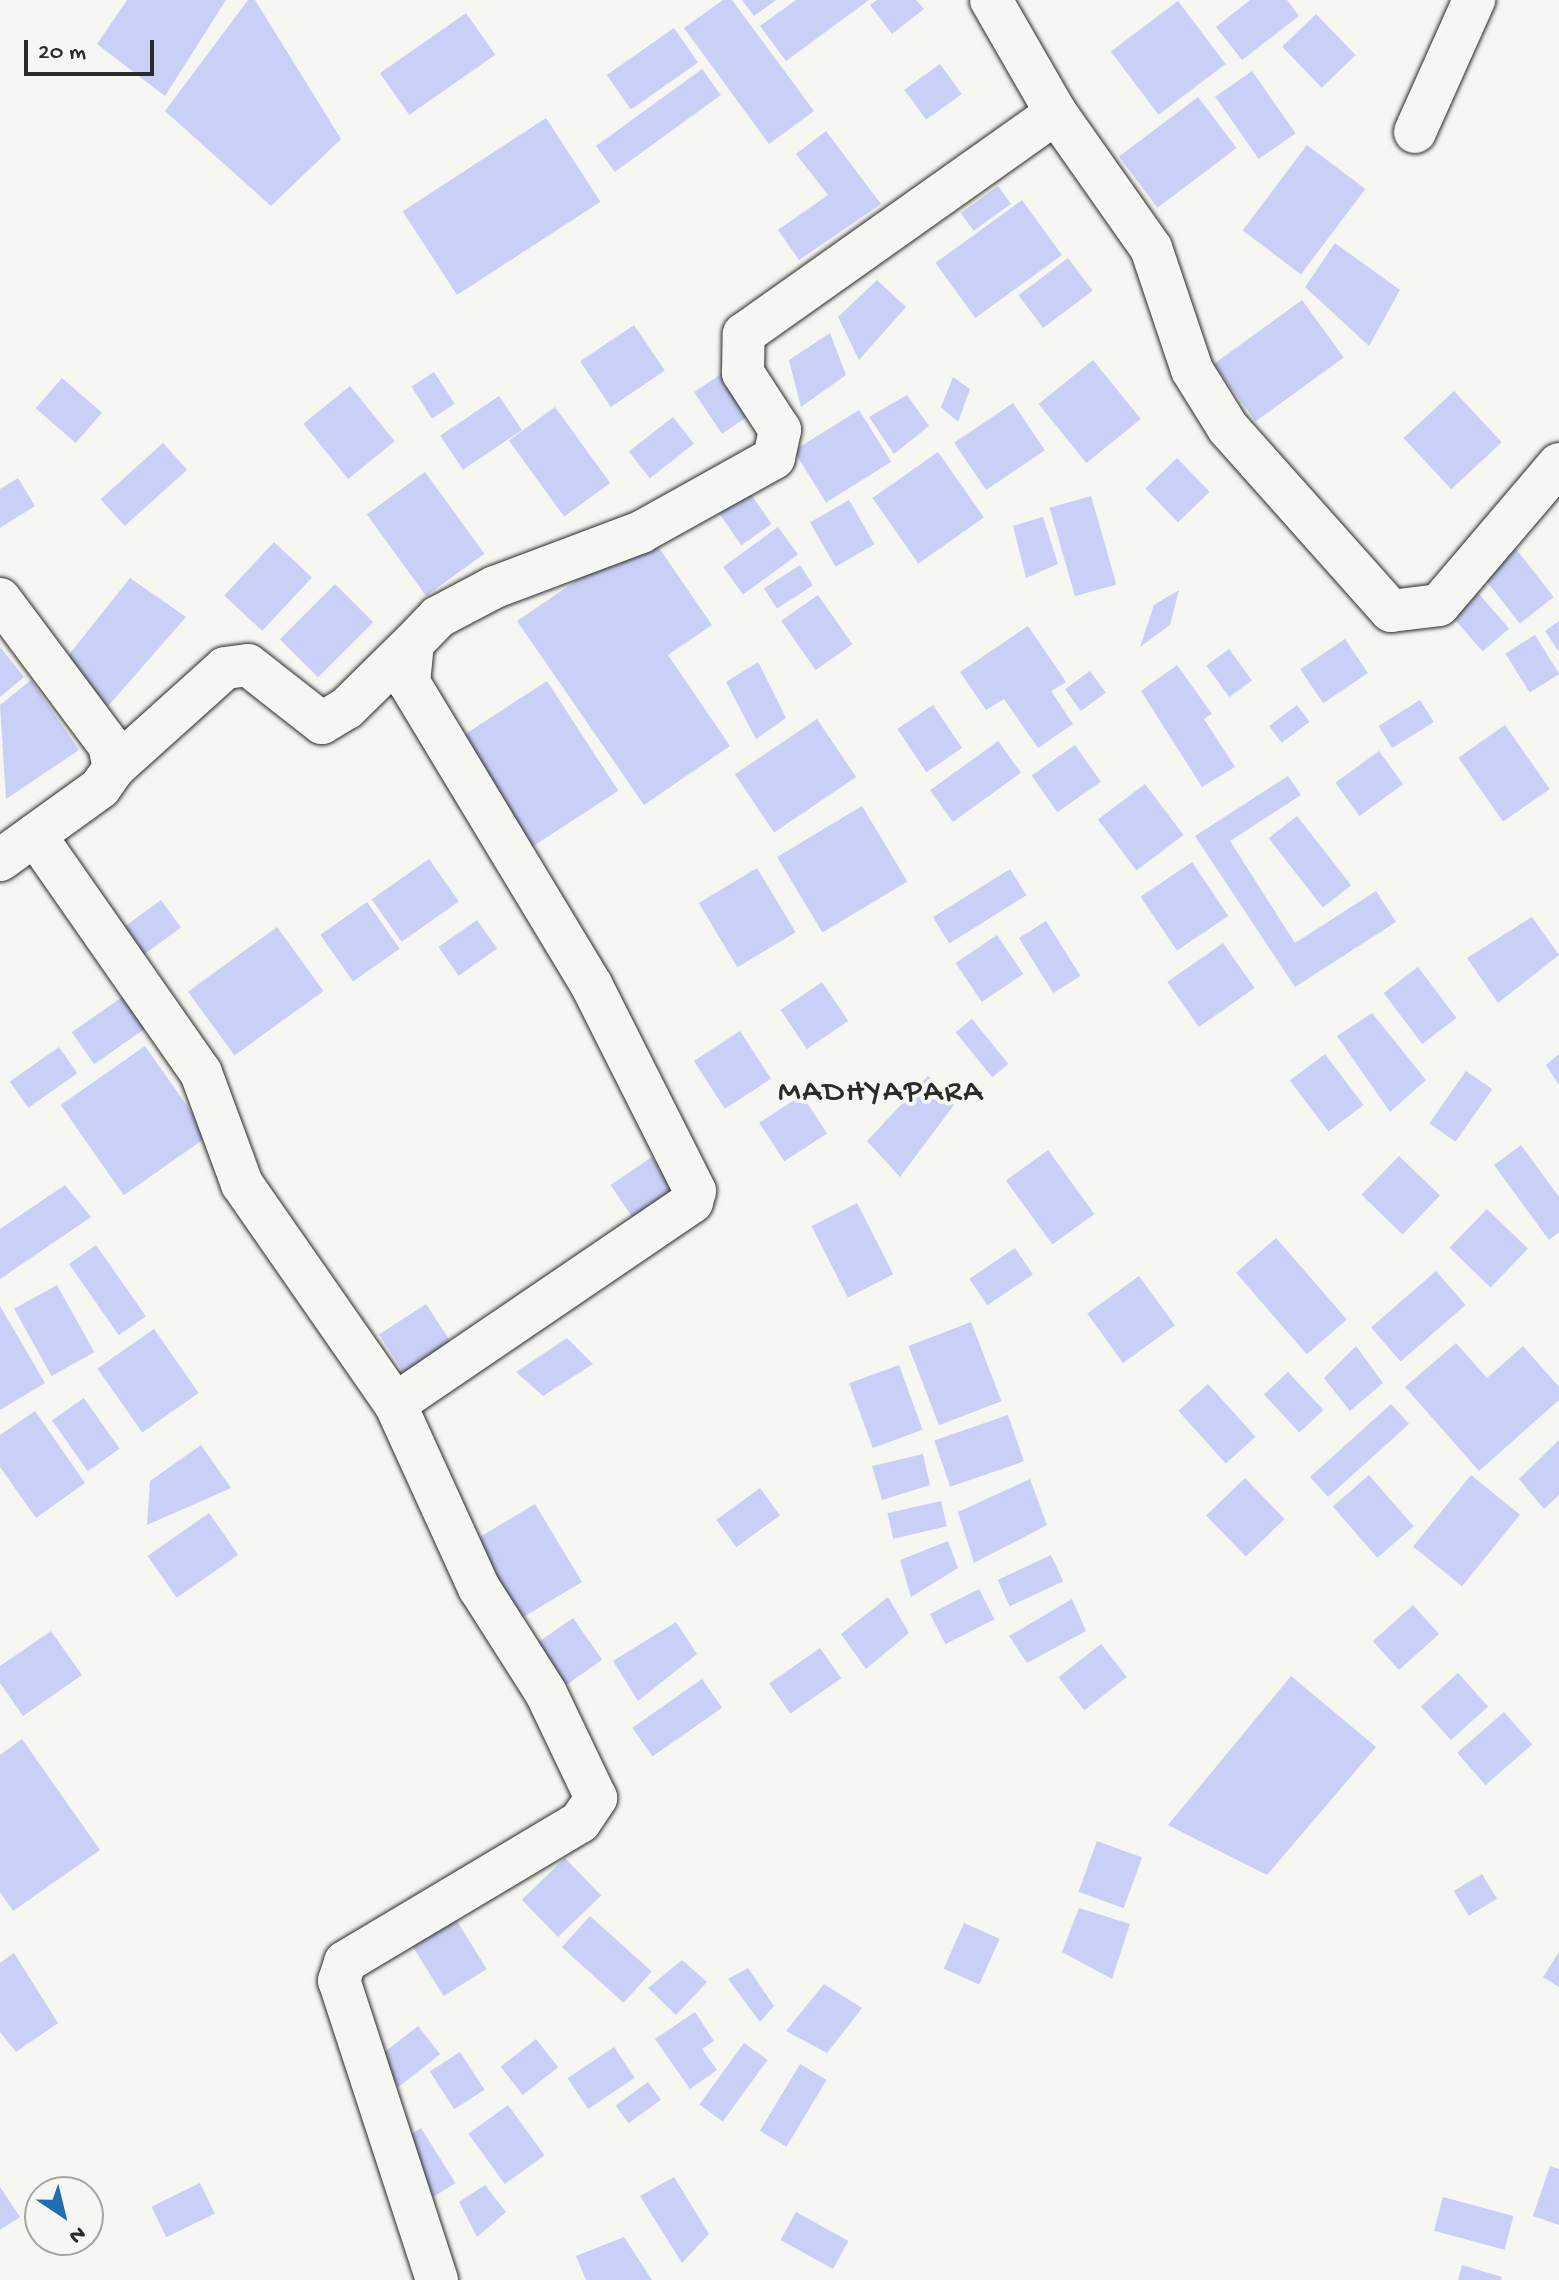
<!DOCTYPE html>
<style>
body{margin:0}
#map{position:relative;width:1559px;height:2280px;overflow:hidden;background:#f6f6f2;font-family:"Gochi Hand",sans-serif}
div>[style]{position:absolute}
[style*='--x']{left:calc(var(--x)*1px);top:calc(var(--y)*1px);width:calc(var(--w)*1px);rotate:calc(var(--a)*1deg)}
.building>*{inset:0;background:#cacff7;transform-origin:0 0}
.roads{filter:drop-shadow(0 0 2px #2b2b2b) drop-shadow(0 0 2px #2b2b2b)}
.street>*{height:42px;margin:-21px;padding:0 21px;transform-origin:21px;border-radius:21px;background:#f6f6f2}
span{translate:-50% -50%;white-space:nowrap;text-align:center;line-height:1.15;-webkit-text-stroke:8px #f6f6f2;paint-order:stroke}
.quarter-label{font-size:32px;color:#2b2b2b;letter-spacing:2px}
.north{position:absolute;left:24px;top:2176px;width:80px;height:80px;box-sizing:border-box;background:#f6f6f2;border:2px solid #a5a5a2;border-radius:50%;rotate:145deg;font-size:22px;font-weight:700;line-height:32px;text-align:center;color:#2b2b2b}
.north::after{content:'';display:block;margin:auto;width:28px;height:36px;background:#1f6fb2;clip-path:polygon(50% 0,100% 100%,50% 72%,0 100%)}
.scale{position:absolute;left:24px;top:40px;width:130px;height:36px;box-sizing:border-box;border:4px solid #2b2b2b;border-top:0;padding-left:10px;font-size:24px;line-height:28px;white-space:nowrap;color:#2b2b2b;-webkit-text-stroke:6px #f6f6f2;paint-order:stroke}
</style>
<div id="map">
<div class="building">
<i style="clip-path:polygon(127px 0,226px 0,165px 96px,97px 44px)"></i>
<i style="clip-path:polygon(248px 0,255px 0,341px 139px,271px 206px,165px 111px)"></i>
<i style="clip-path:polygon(723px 0,732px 0,814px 111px,769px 144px,684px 28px)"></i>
<i style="clip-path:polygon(742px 0,776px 0,754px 16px)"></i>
<i style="clip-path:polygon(796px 0,869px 0,786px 61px,760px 26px)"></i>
<i style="clip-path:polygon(877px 0,916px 0,924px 9px,892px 34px,870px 5px)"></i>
<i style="clip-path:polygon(1250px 0,1287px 0,1299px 16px,1242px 60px,1216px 27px)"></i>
<i style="left:1178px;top:1px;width:79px;height:84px;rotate:53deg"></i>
<i style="left:466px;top:13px;width:51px;height:105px;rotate:55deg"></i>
<i style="left:1316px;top:14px;width:57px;height:47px;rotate:46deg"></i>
<i style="left:674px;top:28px;width:42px;height:82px;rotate:55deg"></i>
<i style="left:940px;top:64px;width:37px;height:44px;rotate:54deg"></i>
<i style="left:702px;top:69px;width:32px;height:131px;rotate:54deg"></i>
<i style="left:1252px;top:71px;width:76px;height:45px;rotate:55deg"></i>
<i style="left:1198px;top:97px;width:64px;height:99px;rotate:53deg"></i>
<i style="left:546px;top:118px;width:100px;height:171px;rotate:57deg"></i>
<i style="clip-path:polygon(826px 131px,881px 204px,799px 260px,778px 230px,828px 195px,796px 154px)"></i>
<i style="left:1307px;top:145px;width:73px;height:107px;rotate:37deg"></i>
<i style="left:998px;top:186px;width:22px;height:46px;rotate:54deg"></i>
<i style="left:1022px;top:200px;width:68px;height:107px;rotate:54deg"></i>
<i style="clip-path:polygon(1335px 243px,1400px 290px,1369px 346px,1305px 287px)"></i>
<i style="left:1068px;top:258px;width:41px;height:62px;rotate:53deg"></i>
<i style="clip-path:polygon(877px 280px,906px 307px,859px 360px,838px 317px)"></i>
<i style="left:1302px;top:300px;width:71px;height:109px;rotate:54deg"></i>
<i style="left:634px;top:325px;width:55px;height:65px;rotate:56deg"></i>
<i style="clip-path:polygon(830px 333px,846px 375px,801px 407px,789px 360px)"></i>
<i style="left:1093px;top:360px;width:76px;height:70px;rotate:51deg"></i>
<i style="left:733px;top:366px;width:50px;height:47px;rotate:56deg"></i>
<i style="left:434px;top:372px;width:38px;height:27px;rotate:57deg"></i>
<i style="clip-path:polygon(953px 377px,970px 389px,958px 422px,941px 407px)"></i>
<i style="left:62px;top:378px;width:53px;height:40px;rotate:41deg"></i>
<i style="left:350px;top:386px;width:71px;height:60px;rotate:51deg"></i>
<i style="left:1454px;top:391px;width:70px;height:69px;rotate:47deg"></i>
<i style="clip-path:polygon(907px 395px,929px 426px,894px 454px,869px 417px)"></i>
<i style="left:499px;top:396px;width:41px;height:71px;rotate:56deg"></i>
<i style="left:1013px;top:403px;width:57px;height:71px;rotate:56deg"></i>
<i style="left:555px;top:407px;width:94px;height:57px;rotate:54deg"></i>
<i style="left:859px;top:410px;width:61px;height:77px;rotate:58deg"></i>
<i style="left:673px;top:417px;width:34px;height:56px;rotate:52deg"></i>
<i style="left:163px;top:443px;width:36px;height:84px;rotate:48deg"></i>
<i style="left:938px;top:452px;width:80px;height:80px;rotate:55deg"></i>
<i style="left:1177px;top:458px;width:47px;height:44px;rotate:46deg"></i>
<i style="left:425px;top:472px;width:101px;height:72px;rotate:54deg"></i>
<i style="clip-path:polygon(18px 478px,35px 506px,0 528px,0 489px)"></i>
<i style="left:743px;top:483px;width:50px;height:37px;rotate:55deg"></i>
<i style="left:1091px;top:496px;width:92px;height:43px;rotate:74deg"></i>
<i style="left:849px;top:500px;width:51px;height:45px;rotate:60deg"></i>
<i style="clip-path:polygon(1043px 517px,1058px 564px,1026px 578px,1013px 526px)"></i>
<i style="left:778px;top:527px;width:34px;height:68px;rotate:54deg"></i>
<i style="clip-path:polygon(648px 532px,712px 625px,668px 655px,730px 746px,644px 805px,517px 621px)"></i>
<i style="left:274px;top:542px;width:52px;height:73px;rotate:43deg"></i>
<i style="left:1513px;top:545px;width:66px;height:43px;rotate:52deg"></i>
<i style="left:800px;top:565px;width:24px;height:43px;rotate:57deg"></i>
<i style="clip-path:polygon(130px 578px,186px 617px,95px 721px,56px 671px)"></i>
<i style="left:335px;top:584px;width:54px;height:78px;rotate:45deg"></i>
<i style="left:1473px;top:587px;width:55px;height:35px;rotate:49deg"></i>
<i style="clip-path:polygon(1179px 590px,1170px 625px,1140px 647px,1154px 605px)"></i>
<i style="left:818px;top:595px;width:60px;height:45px;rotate:55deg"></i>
<i style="clip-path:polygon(1559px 621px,1559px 652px,1545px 631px)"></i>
<i style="clip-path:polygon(1028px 626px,1066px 682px,1051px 691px,1073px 724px,1038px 748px,1004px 699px,986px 710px,960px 672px)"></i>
<i style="left:1535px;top:635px;width:46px;height:35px;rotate:58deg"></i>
<i style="left:1345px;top:639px;width:41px;height:54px;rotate:56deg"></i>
<i style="clip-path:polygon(0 647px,24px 677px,0 697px)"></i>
<i style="left:1229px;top:649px;width:39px;height:28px;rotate:54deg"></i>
<i style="clip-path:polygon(758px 662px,786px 718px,756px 739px,726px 682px)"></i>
<i style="clip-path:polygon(1177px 665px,1212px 714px,1204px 719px,1235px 767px,1202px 787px,1141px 691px)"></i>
<i style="left:1090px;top:671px;width:27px;height:31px;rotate:54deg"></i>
<i style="clip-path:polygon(31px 680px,79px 750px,6px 799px,0 705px)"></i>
<i style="left:547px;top:681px;width:131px;height:104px;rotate:57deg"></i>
<i style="left:1420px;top:700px;width:26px;height:49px;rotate:58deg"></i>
<i style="left:933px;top:705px;width:52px;height:43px;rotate:56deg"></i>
<i style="left:1297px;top:705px;width:21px;height:35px;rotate:53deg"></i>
<i style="left:817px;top:719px;width:70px;height:99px;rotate:56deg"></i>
<i style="left:1505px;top:725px;width:78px;height:57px;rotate:55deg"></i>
<i style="left:998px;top:741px;width:39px;height:84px;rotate:54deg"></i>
<i style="left:1075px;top:745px;width:45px;height:53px;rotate:55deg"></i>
<i style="left:1379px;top:751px;width:41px;height:54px;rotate:54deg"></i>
<i style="clip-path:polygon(1288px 776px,1301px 795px,1230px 841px,1295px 943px,1376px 891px,1396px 922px,1295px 987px,1195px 836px)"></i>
<i style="left:1145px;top:784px;width:64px;height:59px;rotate:53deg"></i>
<i style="left:862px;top:806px;width:88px;height:99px;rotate:59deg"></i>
<i style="left:1297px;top:816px;width:88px;height:36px;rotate:52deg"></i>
<i style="left:429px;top:859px;width:52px;height:70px;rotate:55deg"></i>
<i style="left:1192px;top:862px;width:65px;height:62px;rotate:56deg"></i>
<i style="left:757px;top:868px;width:75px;height:68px;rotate:59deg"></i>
<i style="left:1010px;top:869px;width:31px;height:91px;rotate:58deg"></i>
<i style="left:161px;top:900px;width:34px;height:47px;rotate:54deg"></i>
<i style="left:367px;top:902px;width:57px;height:57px;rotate:55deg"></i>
<i style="clip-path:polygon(1532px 917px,1559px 955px,1498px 1003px,1467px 958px)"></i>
<i style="left:477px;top:920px;width:35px;height:47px;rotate:55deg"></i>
<i style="left:1046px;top:921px;width:65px;height:32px;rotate:58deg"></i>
<i style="left:277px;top:927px;width:79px;height:110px;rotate:54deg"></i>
<i style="left:997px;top:935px;width:47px;height:50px;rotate:56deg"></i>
<i style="left:1223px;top:943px;width:55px;height:68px;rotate:55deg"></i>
<i style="left:1418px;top:967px;width:64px;height:43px;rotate:53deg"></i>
<i style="left:822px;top:982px;width:47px;height:50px;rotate:56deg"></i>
<i style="left:125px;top:995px;width:39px;height:65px;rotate:55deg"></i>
<i style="clip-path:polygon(1372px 1013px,1426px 1080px,1390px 1112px,1337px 1036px)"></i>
<i style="left:972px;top:1019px;width:58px;height:21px;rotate:51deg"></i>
<i style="left:740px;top:1031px;width:57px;height:55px;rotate:57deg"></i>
<i style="left:145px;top:1046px;width:110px;height:103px;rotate:55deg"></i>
<i style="left:59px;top:1047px;width:32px;height:60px;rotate:55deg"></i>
<i style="left:1325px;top:1054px;width:64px;height:44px;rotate:53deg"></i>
<i style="clip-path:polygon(1559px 1054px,1559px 1085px,1546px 1065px)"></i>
<i style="left:1466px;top:1071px;width:32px;height:64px;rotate:35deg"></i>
<i style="clip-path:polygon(928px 1076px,954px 1105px,900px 1177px,867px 1141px)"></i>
<i style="left:802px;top:1095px;width:46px;height:51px;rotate:57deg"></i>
<i style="clip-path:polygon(1521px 1145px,1559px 1197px,1559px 1232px,1549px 1240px,1494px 1165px)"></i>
<i style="left:1048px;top:1150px;width:79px;height:52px;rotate:54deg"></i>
<i style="left:1399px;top:1156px;width:57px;height:54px;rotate:44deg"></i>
<i style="left:652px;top:1157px;width:47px;height:50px;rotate:56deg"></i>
<i style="clip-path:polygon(65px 1185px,91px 1217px,0 1279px,0 1229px)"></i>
<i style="left:857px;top:1203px;width:80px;height:51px;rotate:63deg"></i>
<i style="left:1487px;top:1209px;width:57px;height:54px;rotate:44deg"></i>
<i style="left:1276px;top:1238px;width:108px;height:53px;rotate:49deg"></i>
<i style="left:96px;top:1245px;width:87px;height:33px;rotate:55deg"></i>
<i style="left:1015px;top:1248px;width:32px;height:55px;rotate:56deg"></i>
<i style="left:1436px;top:1271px;width:45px;height:86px;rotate:49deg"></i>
<i style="left:1139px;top:1276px;width:61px;height:64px;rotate:54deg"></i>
<i style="left:57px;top:1285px;width:77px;height:49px;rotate:61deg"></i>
<i style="left:426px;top:1304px;width:57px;height:56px;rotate:57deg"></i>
<i style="clip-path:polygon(0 1306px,45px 1383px,0 1410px)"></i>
<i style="left:971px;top:1322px;width:85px;height:67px;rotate:69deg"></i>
<i style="left:154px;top:1329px;width:78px;height:69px;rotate:55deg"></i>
<i style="clip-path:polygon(567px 1338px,593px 1364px,543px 1396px,516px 1372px)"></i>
<i style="clip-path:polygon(1456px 1343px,1487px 1378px,1523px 1346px,1559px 1387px,1559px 1400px,1479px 1471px,1405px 1387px)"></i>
<i style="clip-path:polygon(1356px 1346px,1383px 1383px,1350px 1411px,1324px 1378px)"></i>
<i style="left:899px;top:1365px;width:69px;height:53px;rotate:70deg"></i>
<i style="left:1288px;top:1372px;width:52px;height:33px;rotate:47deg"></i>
<i style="left:1208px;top:1384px;width:71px;height:40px;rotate:48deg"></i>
<i style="left:84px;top:1398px;width:62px;height:39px;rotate:55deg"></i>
<i style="left:1391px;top:1404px;width:27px;height:109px;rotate:48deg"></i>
<i style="clip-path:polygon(35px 1411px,85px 1483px,36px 1518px,0 1467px,0 1435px)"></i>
<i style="left:1008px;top:1415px;width:49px;height:78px;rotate:71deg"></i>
<i style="clip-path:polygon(1559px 1440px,1559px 1495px,1544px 1509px,1519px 1479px)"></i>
<i style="clip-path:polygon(201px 1445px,231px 1488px,147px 1525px,150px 1481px)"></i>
<i style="clip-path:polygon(923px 1454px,930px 1485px,882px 1500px,872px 1466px)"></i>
<i style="left:1369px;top:1475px;width:68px;height:48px;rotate:49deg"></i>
<i style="left:1471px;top:1475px;width:63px;height:92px;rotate:39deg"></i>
<i style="left:1245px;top:1478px;width:57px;height:54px;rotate:46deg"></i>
<i style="clip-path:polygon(1030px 1479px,1047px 1525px,974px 1563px,958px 1512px)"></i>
<i style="left:760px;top:1488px;width:34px;height:54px;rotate:54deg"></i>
<i style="left:941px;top:1501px;width:26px;height:55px;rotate:77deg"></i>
<i style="left:535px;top:1504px;width:91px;height:70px;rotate:59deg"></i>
<i style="left:209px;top:1513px;width:51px;height:75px;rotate:55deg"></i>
<i style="clip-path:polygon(948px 1541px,958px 1568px,911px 1597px,900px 1560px)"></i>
<i style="left:1051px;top:1555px;width:29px;height:59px;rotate:65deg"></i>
<i style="left:979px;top:1589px;width:34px;height:55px;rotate:63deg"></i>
<i style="clip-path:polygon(888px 1597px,909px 1633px,866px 1669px,841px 1634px)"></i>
<i style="clip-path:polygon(1072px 1599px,1086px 1631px,1027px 1663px,1009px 1636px)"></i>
<i style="left:1413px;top:1605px;width:39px;height:54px;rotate:48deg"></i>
<i style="left:573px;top:1618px;width:51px;height:49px;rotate:55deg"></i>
<i style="clip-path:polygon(676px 1622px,697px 1654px,638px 1701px,613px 1661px)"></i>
<i style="clip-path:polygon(51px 1631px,82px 1675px,23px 1716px,0 1683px,0 1666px)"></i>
<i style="left:1101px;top:1644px;width:42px;height:54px;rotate:52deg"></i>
<i style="left:820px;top:1648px;width:37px;height:62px;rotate:55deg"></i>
<i style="left:1458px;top:1673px;width:45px;height:50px;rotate:48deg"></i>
<i style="clip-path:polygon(1291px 1676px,1376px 1747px,1267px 1875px,1168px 1825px)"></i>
<i style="left:702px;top:1679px;width:35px;height:85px;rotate:55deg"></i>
<i style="left:1504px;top:1712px;width:43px;height:62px;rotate:49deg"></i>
<i style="clip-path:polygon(22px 1739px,100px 1850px,13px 1911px,0 1892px,0 1755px)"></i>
<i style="left:1097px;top:1841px;width:48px;height:54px;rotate:20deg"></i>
<i style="left:565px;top:1858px;width:52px;height:60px;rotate:46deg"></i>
<i style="left:1482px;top:1874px;width:29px;height:33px;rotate:59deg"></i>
<i style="clip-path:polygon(1079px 1908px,1130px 1924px,1112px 1979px,1062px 1952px)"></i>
<i style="left:590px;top:1916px;width:83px;height:42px;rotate:42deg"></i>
<i style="left:455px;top:1918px;width:60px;height:51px;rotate:58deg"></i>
<i style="left:964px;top:1923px;width:39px;height:50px;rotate:24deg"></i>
<i style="clip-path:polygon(1559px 1952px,1559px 1987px,1543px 1977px)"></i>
<i style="clip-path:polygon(14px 1953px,58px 2023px,16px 2052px,0 2032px,0 1963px)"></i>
<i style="clip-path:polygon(682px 1960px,707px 1982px,676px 2015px,648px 1988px)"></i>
<i style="clip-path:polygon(748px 1968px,774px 2006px,760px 2022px,728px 1979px)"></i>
<i style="clip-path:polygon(824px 1984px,862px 2008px,827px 2053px,786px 2031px)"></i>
<i style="clip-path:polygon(695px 2012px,714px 2041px,702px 2049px,717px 2070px,690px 2089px,655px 2039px)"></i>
<i style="left:418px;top:2026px;width:36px;height:53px;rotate:52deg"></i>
<i style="left:536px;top:2039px;width:36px;height:45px;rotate:52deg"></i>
<i style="left:744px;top:2043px;width:29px;height:76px;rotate:36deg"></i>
<i style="left:614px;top:2047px;width:37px;height:56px;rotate:56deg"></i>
<i style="left:460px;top:2052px;width:45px;height:36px;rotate:57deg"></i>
<i style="left:800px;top:2064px;width:31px;height:78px;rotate:31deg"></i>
<i style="left:648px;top:2082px;width:22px;height:40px;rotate:54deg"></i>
<i style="left:508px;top:2105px;width:62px;height:49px;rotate:54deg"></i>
<i style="left:421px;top:2128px;width:65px;height:26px;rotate:58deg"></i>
<i style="clip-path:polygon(1550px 2166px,1559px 2169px,1559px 2225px,1533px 2216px)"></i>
<i style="clip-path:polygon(674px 2177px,709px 2234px,682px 2263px,640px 2196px)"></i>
<i style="left:200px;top:2183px;width:34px;height:54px;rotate:64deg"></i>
<i style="clip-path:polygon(485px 2185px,506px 2212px,477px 2237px,459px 2202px)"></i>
<i style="clip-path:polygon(0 2187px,20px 2217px,0 2230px)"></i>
<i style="left:1443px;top:2197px;width:73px;height:35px;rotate:15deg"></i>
<i style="left:796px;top:2212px;width:60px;height:32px;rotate:29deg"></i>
<i style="clip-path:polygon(624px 2237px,652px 2280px,586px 2280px,576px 2256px)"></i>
<i style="clip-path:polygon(1462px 2265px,1502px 2277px,1501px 2280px,1458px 2280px)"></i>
</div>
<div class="roads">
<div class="street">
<i style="--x:991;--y:0;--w:130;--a:60.1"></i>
<i style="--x:1056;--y:113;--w:165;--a:54.9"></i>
<i style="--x:1151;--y:248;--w:129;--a:71.4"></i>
<i style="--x:1192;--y:370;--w:68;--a:58.2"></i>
<i style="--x:1228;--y:428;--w:245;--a:48.3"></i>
<i style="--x:1391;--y:611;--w:48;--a:-7.1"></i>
<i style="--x:1439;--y:605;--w:185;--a:-49.6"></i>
<i style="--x:1415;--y:132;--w:145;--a:-65.9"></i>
<i style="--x:0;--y:599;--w:182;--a:53.3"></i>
<i style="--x:109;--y:745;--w:24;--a:78"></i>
<i style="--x:114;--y:768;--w:24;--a:125"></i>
<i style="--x:100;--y:788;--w:123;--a:144.2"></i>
<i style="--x:114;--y:768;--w:149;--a:-42"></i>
<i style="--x:225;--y:668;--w:23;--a:-7"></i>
<i style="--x:248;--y:665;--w:94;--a:38.1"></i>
<i style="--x:322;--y:723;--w:29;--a:-31"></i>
<i style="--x:347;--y:708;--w:93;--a:-44.6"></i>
<i style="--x:35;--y:835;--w:290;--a:55.1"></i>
<i style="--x:201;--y:1073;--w:118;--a:69.7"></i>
<i style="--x:242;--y:1184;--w:268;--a:55.2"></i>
<i style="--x:437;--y:2280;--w:315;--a:-108.1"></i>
<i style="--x:339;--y:1981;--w:20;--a:-72"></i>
<i style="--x:345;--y:1962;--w:274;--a:-30.8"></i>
<i style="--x:580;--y:1822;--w:29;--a:-56"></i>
<i style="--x:596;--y:1798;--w:116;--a:-115.5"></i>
<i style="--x:546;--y:1693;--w:125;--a:-122.5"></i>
<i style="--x:479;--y:1588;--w:202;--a:-114.5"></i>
<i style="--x:395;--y:1404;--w:359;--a:-34.2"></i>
<i style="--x:692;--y:1202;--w:11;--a:-75"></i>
<i style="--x:695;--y:1191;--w:229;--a:-116.7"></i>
<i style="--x:592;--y:986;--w:354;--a:-121.1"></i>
<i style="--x:409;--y:683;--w:40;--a:-84.3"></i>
<i style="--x:413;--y:643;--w:36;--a:-46"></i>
<i style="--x:438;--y:617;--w:64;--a:-27.8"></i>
<i style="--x:495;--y:587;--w:156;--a:-20.6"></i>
<i style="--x:641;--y:532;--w:152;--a:-29.1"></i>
<i style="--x:774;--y:458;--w:29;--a:-78"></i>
<i style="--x:780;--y:430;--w:68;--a:-123"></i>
<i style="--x:743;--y:373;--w:39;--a:-89"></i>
<i style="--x:744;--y:334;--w:382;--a:-35.3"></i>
</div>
</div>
<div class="quarter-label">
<span style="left:881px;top:1093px">MADHYAPARA</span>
</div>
<div class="north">N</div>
<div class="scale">20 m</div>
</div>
